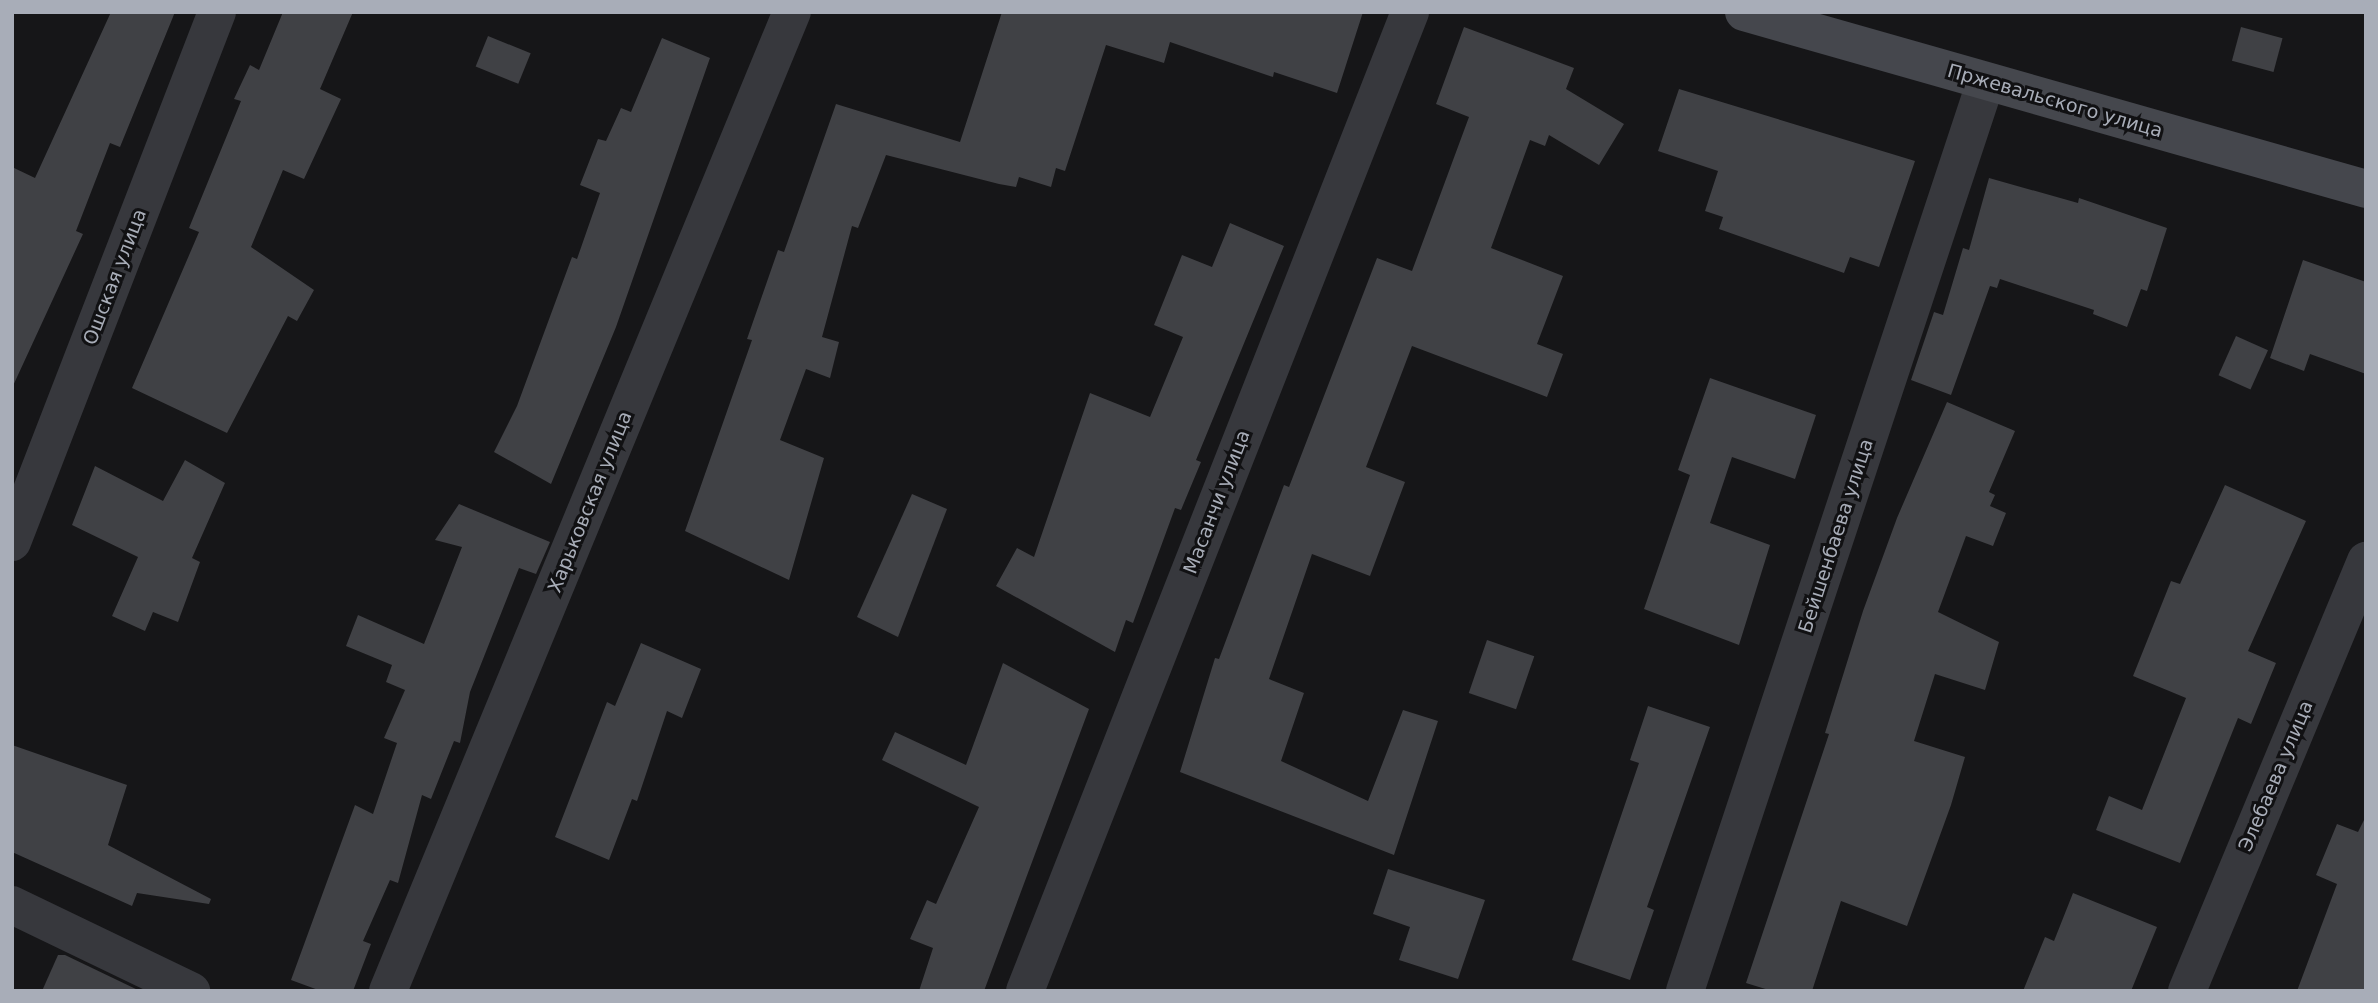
<!DOCTYPE html>
<meta charset="utf-8">
<style>
body{margin:0}
#map{position:relative;width:2378px;height:1003px;overflow:hidden;background:#161618;font-family:"DejaVu Sans",sans-serif}
div>[style]{position:absolute}
[style*='--x']{left:calc(var(--x)*1px);top:calc(var(--y)*1px);width:calc(var(--w)*1px);rotate:calc(var(--a)*1deg)}
.building>*{inset:0;background:#404145;transform-origin:0 0}
.street>*{height:38px;margin:-19px;padding:0 19px;transform-origin:19px;border-radius:19px;background:#37383d}
.secondary>*{height:38px;margin:-19px;padding:0 19px;transform-origin:19px;border-radius:19px;background:#45474d}
span{translate:-50% -50%;white-space:nowrap;text-align:center;line-height:1.15;-webkit-text-stroke:6px #111113;paint-order:stroke}
.street-label{font-size:19px;color:#a8adb8}
.frame{position:absolute;inset:0;border:14px solid #a8adb8;pointer-events:none}
</style>
<div id="map">
<div class="building">
<i style="clip-path:polygon(111px 12px,175px 12px,120px 147px,110px 143px,76px 231px,83px 234px,12px 388px,12px 167px,35px 178px)"></i>
<i style="clip-path:polygon(283px 12px,353px 12px,320px 89px,341px 99px,304px 179px,283px 170px,251px 247px,314px 290px,297px 321px,288px 316px,227px 433px,132px 388px,199px 232px,189px 228px,241px 101px,234px 99px,250px 65px,259px 70px)"></i>
<i style="clip-path:polygon(1002px 12px,1363px 12px,1337px 93px,1274px 72px,1273px 77px,1170px 42px,1164px 63px,1106px 45px,1065px 171px,1056px 168px,1051px 187px,1019px 177px,1016px 187px,999px 184px,886px 155px,858px 228px,852px 226px,822px 337px,839px 342px,830px 378px,806px 369px,780px 440px,824px 458px,789px 580px,685px 531px,752px 340px,747px 339px,778px 250px,784px 252px,836px 104px,960px 142px)"></i>
<i style="clip-path:polygon(1464px 27px,1574px 68px,1566px 89px,1624px 124px,1599px 165px,1549px 135px,1545px 146px,1530px 140px,1491px 248px,1563px 276px,1537px 344px,1563px 354px,1547px 397px,1412px 346px,1366px 467px,1405px 482px,1370px 576px,1312px 554px,1269px 679px,1304px 693px,1281px 761px,1368px 801px,1403px 710px,1438px 721px,1394px 855px,1180px 772px,1215px 658px,1219px 659px,1284px 485px,1289px 487px,1377px 258px,1412px 271px,1469px 117px,1436px 104px)"></i>
<i style="left:2241px;top:27px;width:43px;height:35px;rotate:15deg"></i>
<i style="left:488px;top:36px;width:46px;height:33px;rotate:22deg"></i>
<i style="clip-path:polygon(662px 38px,710px 58px,616px 327px,551px 484px,494px 452px,517px 406px,572px 257px,577px 259px,600px 193px,580px 185px,598px 139px,606px 141px,621px 108px,631px 112px)"></i>
<i style="clip-path:polygon(1679px 89px,1915px 161px,1879px 267px,1850px 257px,1844px 273px,1719px 229px,1723px 217px,1705px 211px,1718px 171px,1658px 151px)"></i>
<i style="clip-path:polygon(1989px 178px,2078px 203px,2079px 198px,2167px 228px,2147px 291px,2141px 289px,2127px 327px,2093px 314px,2094px 310px,2000px 279px,1997px 288px,1990px 286px,1951px 395px,1911px 380px,1934px 312px,1943px 315px,1963px 248px,1969px 250px)"></i>
<i style="clip-path:polygon(1230px 223px,1284px 246px,1196px 460px,1201px 462px,1181px 510px,1175px 508px,1133px 623px,1126px 620px,1115px 652px,996px 586px,1017px 548px,1034px 557px,1090px 393px,1150px 417px,1183px 337px,1154px 325px,1182px 255px,1212px 267px)"></i>
<i style="clip-path:polygon(2303px 260px,2366px 282px,2366px 374px,2310px 354px,2304px 371px,2270px 358px)"></i>
<i style="left:2236px;top:336px;width:35px;height:43px;rotate:24deg"></i>
<i style="clip-path:polygon(1710px 378px,1816px 415px,1795px 479px,1732px 457px,1710px 523px,1770px 545px,1739px 645px,1644px 609px,1690px 475px,1678px 470px)"></i>
<i style="clip-path:polygon(1947px 402px,2015px 431px,1989px 492px,1995px 495px,1990px 506px,2006px 513px,1993px 546px,1966px 536px,1938px 612px,1999px 642px,1985px 690px,1935px 674px,1914px 741px,1965px 757px,1951px 805px,1907px 926px,1841px 901px,1812px 991px,1772px 991px,1746px 983px,1829px 734px,1825px 733px,1863px 611px,1897px 518px)"></i>
<i style="clip-path:polygon(185px 460px,225px 483px,192px 558px,200px 562px,178px 622px,153px 612px,145px 631px,112px 616px,138px 557px,72px 525px,95px 466px,163px 501px)"></i>
<i style="clip-path:polygon(2225px 485px,2306px 521px,2248px 651px,2276px 663px,2251px 724px,2238px 718px,2180px 863px,2096px 830px,2109px 796px,2142px 810px,2186px 698px,2133px 676px,2171px 581px,2180px 584px)"></i>
<i style="clip-path:polygon(912px 494px,947px 509px,898px 637px,857px 617px)"></i>
<i style="clip-path:polygon(459px 504px,550px 542px,536px 574px,519px 568px,470px 692px,460px 743px,454px 741px,431px 799px,422px 795px,398px 883px,390px 880px,363px 941px,371px 944px,353px 991px,321px 991px,291px 980px,355px 805px,373px 814px,397px 743px,384px 738px,405px 690px,386px 682px,392px 665px,346px 646px,358px 615px,424px 644px,462px 547px,435px 540px)"></i>
<i style="left:1487px;top:640px;width:50px;height:56px;rotate:19deg"></i>
<i style="clip-path:polygon(641px 643px,701px 669px,682px 718px,667px 711px,637px 801px,632px 799px,609px 860px,555px 837px,607px 702px,615px 706px)"></i>
<i style="clip-path:polygon(1003px 663px,1089px 709px,984px 991px,919px 991px,933px 948px,910px 939px,927px 900px,936px 904px,979px 807px,882px 760px,895px 732px,966px 765px)"></i>
<i style="clip-path:polygon(1648px 706px,1710px 727px,1647px 907px,1654px 910px,1630px 980px,1572px 960px,1639px 763px,1630px 760px)"></i>
<i style="clip-path:polygon(12px 745px,127px 785px,108px 845px,211px 899px,209px 904px,137px 893px,132px 906px,12px 852px)"></i>
<i style="clip-path:polygon(2366px 816px,2366px 991px,2297px 991px,2337px 884px,2316px 875px,2337px 824px,2358px 832px)"></i>
<i style="clip-path:polygon(1388px 869px,1485px 900px,1458px 979px,1399px 960px,1410px 927px,1373px 914px)"></i>
<i style="clip-path:polygon(2073px 893px,2157px 927px,2131px 991px,2023px 991px,2045px 937px,2054px 941px)"></i>
<i style="clip-path:polygon(58px 955px,65px 955px,140px 991px,42px 991px)"></i>
</div>
<div class="street">
<i style="--x:12;--y:542;--w:568;--a:-68.85"></i>
<i style="--x:12;--y:905;--w:199;--a:25.7"></i>
<i style="--x:388;--y:991;--w:1059;--a:-67.58"></i>
<i style="--x:1025;--y:991;--w:1052;--a:-68.53"></i>
<i style="--x:1685;--y:991;--w:958;--a:-71.7"></i>
<i style="--x:2187;--y:991;--w:466;--a:-67.4"></i>
</div>
<div class="secondary">
<i style="--x:1744;--y:12;--w:647;--a:15.88"></i>
</div>
<div class="street-label">
<span style="left:2055px;top:101px;rotate:16deg">Пржевальского улица</span>
<span style="left:115px;top:277px;rotate:-69deg">Ошская улица</span>
<span style="left:590px;top:502px;rotate:-68deg">Харьковская улица</span>
<span style="left:1217px;top:502px;rotate:-69deg">Масанчи улица</span>
<span style="left:1836px;top:536px;rotate:-72deg">Бейшенбаева улица</span>
<span style="left:2276px;top:776px;rotate:-67deg">Элебаева улица</span>
</div>
<div class="frame"></div>
</div>
